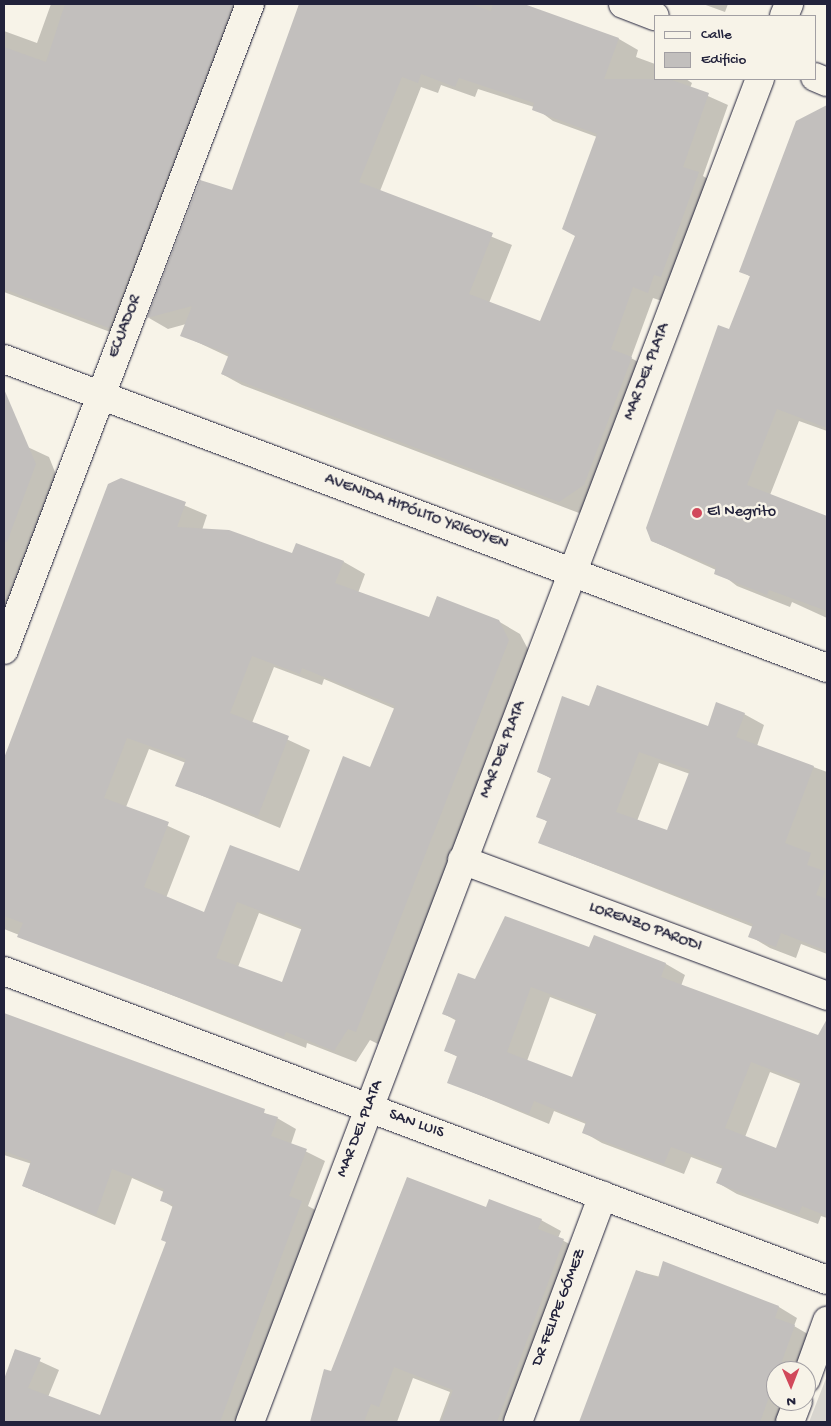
<!DOCTYPE html>
<meta charset="utf-8">
<style>
body{margin:0}
#map{position:relative;width:831px;height:1426px;overflow:hidden;background:#f7f3e8;font-family:"Gochi Hand",sans-serif}
div>[style]{position:absolute}
[style*='--x']{left:calc(var(--x)*1px);top:calc(var(--y)*1px);width:calc(var(--w)*1px);rotate:calc(var(--a)*1deg)}
.green>*{inset:0;background:#d8d5cf}
.shadow>*{inset:0;background:#0003}
.building>*{inset:0;background:#c2bfbd}
.roads{filter:drop-shadow(0 0 1px #22223b) drop-shadow(0 0 1px #22223b)}
.street>*{height:28px;margin:-14px;padding:0 14px;transform-origin:14px;border-radius:14px;background:#f7f3e8}
.primary>*{height:28px;margin:-14px;padding:0 14px;transform-origin:14px;border-radius:14px;background:#f7f3e8}
.dots>*{width:14px;height:14px;translate:-50% -50%;box-sizing:border-box;border:2px solid #f7f3e8;border-radius:50%}
span{translate:-50% -50%;white-space:nowrap;text-align:center;line-height:1.15;-webkit-text-stroke:5px #f7f3e8;paint-order:stroke}
.street-label{font-size:16px;color:#22223b}
.poi-label{font-size:16px;color:#22223b}
.left{translate:0 -50%;text-align:left}
.frame{position:absolute;inset:0;border:5px solid #22223b;pointer-events:none}
.legend{position:absolute;left:654px;top:15px;width:162px;height:65px;box-sizing:border-box;background:#f7f3e8;border:1px solid #a29fa3;margin:0;padding:6px 9px;list-style:none;font-size:15px;color:#22223b}
.legend li{display:flex;align-items:center;gap:10px;height:25px}
.legend b{width:25px;border:1px solid #a29fa3}
.north{position:absolute;left:766px;top:1361px;width:50px;height:50px;box-sizing:border-box;background:#f7f3e8;border:1px solid #a29fa3;border-radius:50%;rotate:179deg;font-size:14px;font-weight:700;line-height:20px;text-align:center;color:#22223b}
.north::after{content:'';display:block;margin:auto;width:18px;height:22px;background:#d1495b;clip-path:polygon(50% 0,100% 100%,50% 72%,0 100%)}
</style>
<div id="map">
<div class="green">
<i style="clip-path:polygon(827px 1376px,827px 1422px,809px 1422px)"></i>
</div>
<div class="shadow">
<i style="clip-path:polygon(51px 4px,266px 4px,134px 341px,4px 292px,4px 31px,37px 43px)"></i>
<i style="clip-path:polygon(evenodd,301px 4px,499px 4px,619px 39px,638px 50px,636px 57px,655px 64px,655px 79px,686px 79px,692px 83px,690px 88px,728px 105px,703px 176px,718px 185px,668px 303px,653px 298px,631px 358px,651px 369px,604px 496px,579px 513px,242px 385px,222px 374px,229px 357px,182px 335px,186px 324px,168px 329px,149px 318px,232px 192px,301px 4px,441px 85px,475px 97px,478px 89px,534px 107px,553px 121px,597px 137px,576px 236px,540px 323px,489px 303px,512px 245px,380px 191px,421px 87px,438px 93px,441px 85px)"></i>
<i style="clip-path:polygon(703px 4px,728px 4px,725px 12px)"></i>
<i style="clip-path:polygon(817px 112px,827px 116px,827px 431px,799px 421px,770px 495px,826px 517px,827px 513px,827px 618px,792px 602px,790px 607px,737px 586px,716px 570px,652px 541px,751px 277px,741px 271px)"></i>
<i style="clip-path:polygon(4px 436px,49px 457px,57px 477px,4px 622px)"></i>
<i style="clip-path:polygon(evenodd,122px 479px,207px 515px,202px 530px,293px 555px,297px 544px,344px 562px,365px 574px,358px 593px,430px 619px,498px 621px,520px 634px,530px 653px,378px 1044px,370px 1040px,356px 1062px,307px 1043px,306px 1048px,4px 929px,4px 762px,109px 485px,122px 479px,274px 667px,322px 685px,324px 679px,395px 709px,371px 769px,299px 873px,205px 914px,166px 898px,190px 836px,126px 807px,149px 749px,186px 763px,176px 785px,280px 828px,310px 750px,252px 723px,274px 667px,122px 479px,259px 913px,303px 930px,283px 983px,238px 967px,259px 913px)"></i>
<i style="clip-path:polygon(evenodd,563px 698px,590px 708px,708px 727px,744px 714px,764px 725px,757px 746px,827px 772px,827px 954px,801px 944px,796px 958px,770px 948px,750px 936px,753px 927px,540px 843px,548px 822px,538px 816px,552px 779px,539px 772px,563px 698px,659px 763px,690px 774px,668px 832px,637px 821px,659px 763px)"></i>
<i style="clip-path:polygon(evenodd,594px 937px,666px 964px,685px 975px,681px 986px,827px 1040px,827px 1218px,821px 1216px,818px 1224px,737px 1194px,718px 1183px,723px 1169px,691px 1157px,684px 1174px,602px 1143px,583px 1132px,586px 1124px,554px 1111px,549px 1124px,448px 1082px,458px 1057px,446px 1051px,457px 1021px,444px 1014px,476px 981px,590px 948px,594px 937px,550px 997px,598px 1015px,573px 1079px,527px 1061px,550px 997px,594px 937px,770px 1072px,801px 1084px,777px 1149px,745px 1137px,770px 1072px)"></i>
<i style="clip-path:polygon(4px 1015px,277px 1118px,296px 1129px,291px 1144px,325px 1161px,308px 1206px,321px 1213px,243px 1422px,4px 1422px,4px 1382px,15px 1350px,59px 1370px,48px 1397px,101px 1416px,168px 1242px,173px 1207px,161px 1200px,164px 1192px,132px 1178px,115px 1225px,23px 1186px,32px 1164px,4px 1155px)"></i>
<i style="clip-path:polygon(487px 1208px,541px 1220px,561px 1231px,558px 1238px,583px 1251px,520px 1422px,439px 1422px,450px 1392px,413px 1378px,397px 1422px,311px 1422px,325px 1370px,332px 1373px)"></i>
<i style="clip-path:polygon(637px 1271px,779px 1307px,797px 1318px,794px 1326px,813px 1337px,801px 1371px,776px 1371px,776px 1401px,790px 1401px,793px 1422px,580px 1422px)"></i>
</div>
<div class="building">
<i style="clip-path:polygon(65px 4px,233px 4px,109px 328px,4px 289px,4px 47px,46px 62px)"></i>
<i style="clip-path:polygon(evenodd,299px 4px,470px 4px,491px 11px,493px 4px,524px 4px,619px 38px,604px 79px,669px 79px,709px 93px,683px 167px,699px 172px,661px 277px,654px 275px,648px 293px,633px 287px,611px 349px,632px 357px,584px 485px,559px 502px,221px 374px,229px 354px,180px 336px,192px 306px,147px 318px,200px 180px,232px 190px,299px 4px,421px 74px,455px 87px,459px 78px,534px 103px,532px 110px,597px 134px,562px 229px,575px 236px,540px 321px,469px 294px,493px 233px,359px 182px,402px 77px,418px 83px,421px 74px)"></i>
<i style="clip-path:polygon(827px 105px,827px 428px,777px 409px,747px 485px,827px 516px,827px 611px,769px 590px,767px 595px,714px 574px,716px 567px,651px 541px,646px 528px,718px 325px,729px 329px,750px 276px,739px 272px,796px 121px)"></i>
<i style="clip-path:polygon(4px 389px,36px 464px,7px 542px,4px 542px)"></i>
<i style="clip-path:polygon(evenodd,121px 478px,186px 502px,177px 527px,229px 530px,292px 553px,296px 543px,344px 561px,335px 583px,429px 617px,437px 596px,499px 620px,509px 640px,356px 1032px,348px 1029px,334px 1051px,286px 1032px,284px 1037px,17px 937px,23px 923px,4px 916px,4px 758px,108px 484px,121px 478px,252px 656px,300px 674px,302px 668px,395px 706px,370px 767px,343px 756px,299px 871px,230px 845px,204px 912px,144px 887px,169px 822px,104px 798px,127px 738px,186px 759px,175px 786px,258px 816px,289px 736px,230px 713px,252px 656px,121px 478px,237px 902px,302px 927px,282px 982px,216px 958px,237px 902px)"></i>
<i style="clip-path:polygon(evenodd,597px 685px,708px 726px,716px 702px,745px 713px,736px 737px,814px 766px,785px 843px,811px 853px,807px 865px,825px 871px,816px 895px,827px 899px,827px 951px,781px 933px,776px 947px,748px 937px,753px 924px,538px 843px,547px 821px,536px 817px,551px 778px,537px 772px,562px 696px,589px 706px,597px 685px,639px 752px,690px 770px,667px 830px,616px 812px,639px 752px)"></i>
<i style="clip-path:polygon(evenodd,505px 916px,589px 947px,594px 935px,666px 963px,661px 977px,818px 1035px,827px 1019px,827px 1216px,802px 1206px,799px 1214px,716px 1183px,723px 1166px,671px 1147px,664px 1164px,582px 1133px,586px 1122px,534px 1101px,529px 1114px,447px 1083px,457px 1056px,444px 1051px,456px 1019px,442px 1014px,458px 973px,475px 979px,505px 916px,531px 987px,597px 1012px,572px 1077px,507px 1052px,531px 987px,505px 916px,751px 1062px,801px 1081px,776px 1148px,725px 1128px,751px 1062px)"></i>
<i style="clip-path:polygon(4px 1013px,265px 1109px,264px 1113px,278px 1117px,271px 1136px,307px 1149px,289px 1196px,302px 1201px,220px 1422px,4px 1422px,4px 1379px,15px 1349px,41px 1358px,28px 1388px,100px 1415px,166px 1242px,161px 1240px,173px 1205px,160px 1201px,164px 1189px,112px 1169px,96px 1215px,22px 1186px,31px 1161px,4px 1151px)"></i>
<i style="clip-path:polygon(407px 1177px,486px 1207px,489px 1199px,542px 1219px,538px 1229px,564px 1239px,497px 1422px,441px 1422px,453px 1390px,394px 1367px,379px 1407px,371px 1404px,364px 1422px,310px 1422px,324px 1369px,331px 1371px)"></i>
<i style="clip-path:polygon(663px 1261px,779px 1306px,775px 1318px,795px 1325px,760px 1422px,579px 1422px,636px 1270px,658px 1278px)"></i>
</div>
<div class="roads">
<div class="street">
<i style="--x:623;--y:4;--w:34;--a:21"></i>
<i style="--x:784;--y:16;--w:13;--a:-67"></i>
<i style="--x:815;--y:77;--w:13;--a:23"></i>
<i style="--x:4;--y:650;--w:691;--a:-69.15"></i>
<i style="--x:462;--y:860;--w:390;--a:20.4"></i>
<i style="--x:4;--y:971;--w:879;--a:20.58"></i>
<i style="--x:806;--y:1379;--w:62;--a:-70.1"></i>
<i style="--x:250;--y:1422;--w:1437;--a:-69.21"></i>
<i style="--x:518;--y:1422;--w:242;--a:-69.5"></i>
<i style="--x:790;--y:1422;--w:22;--a:-69"></i>
</div>
<div class="primary">
<i style="--x:4;--y:359;--w:879;--a:20.58"></i>
</div>
</div>
<div class="dots">
<i style="left:697px;top:513px;background:#d1495b"></i>
</div>
<div class="street-label">
<span style="left:126px;top:327px;rotate:-69deg">ECUADOR</span>
<span style="left:648px;top:372px;rotate:-69deg">MAR DEL PLATA</span>
<span style="left:416px;top:513px;rotate:20deg">AVENIDA HIPÓLITO YRIGOYEN</span>
<span style="left:504px;top:750px;rotate:-69deg">MAR DEL PLATA</span>
<span style="left:645px;top:928px;rotate:20deg">LORENZO PARODI</span>
<span style="left:416px;top:1125px;rotate:20deg">SAN LUIS</span>
<span style="left:361px;top:1129px;rotate:-69deg">MAR DEL PLATA</span>
<span style="left:560px;top:1308px;rotate:-69deg">DR FELIPE GÓMEZ</span>
</div>
<div class="poi-label">
<span class="left" style="left:707px;top:513px">El Negrito</span>
</div>
<div class="frame"></div>
<ul class="legend">
<li><b style="height:6px;background:#f7f3e8"></b>Calle</li>
<li><b style="height:14px;background:#c2bfbd"></b>Edificio</li>
</ul>
<div class="north">N</div>
</div>
